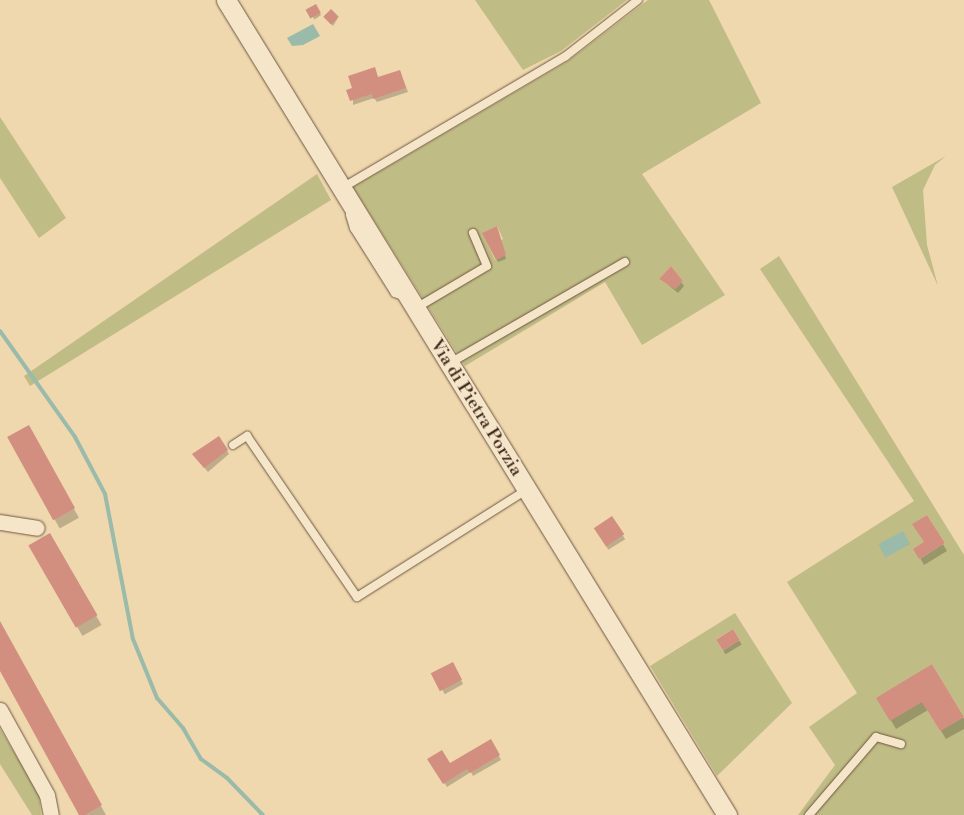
<!DOCTYPE html>
<style>
body{margin:0}
#map{position:relative;width:964px;height:815px;overflow:hidden;background:#efd8ae;font-family:"Libre Bodoni",serif}
div>[style]{position:absolute}
[style*='--x']{left:calc(var(--x)*1px);top:calc(var(--y)*1px);width:calc(var(--w)*1px);rotate:calc(var(--a)*1deg)}
.green>*{inset:0;background:#c0bc85}
.water>*{inset:0;background:#9abaaa;transform-origin:0 0}
.shadow>*{inset:0;background:#0003;transform-origin:0 0}
.stream>*{height:4px;margin:-2px;padding:0 2px;transform-origin:2px;border-radius:2px;background:#9abaaa}
.building>*{inset:0;background:#d28f80;transform-origin:0 0}
.roads{filter:drop-shadow(0 0 1px #6e5641) drop-shadow(0 0 1px #6e5641)}
.service>*{height:8px;margin:-4px;padding:0 4px;transform-origin:4px;border-radius:4px;background:#f5e6ca}
.minor>*{height:15px;margin:-7.5px;padding:0 7.5px;transform-origin:7.5px;border-radius:7.5px;background:#f5e6ca}
.tertiary>*{height:19px;margin:-9.5px;padding:0 9.5px;transform-origin:9.5px;border-radius:9.5px;background:#f5e6ca}
span{translate:-50% -50%;white-space:nowrap;text-align:center;line-height:1.15;-webkit-text-stroke:4px #f5e6ca;paint-order:stroke}
.street-label{font-size:18px;color:#432b1d}
</style>
<div id="map">
<div class="green">
<i style="clip-path:polygon(475px 0,627px 0,561px 51px,523px 70px)"></i>
<i style="clip-path:polygon(evenodd,648px 0,709px 0,761px 103px,642px 174px,725px 295px,642px 345px,605px 282px,465px 366px,353px 187px,568px 61px,648px 0,497px 226px,503px 239px,499px 242px,505px 255px,495px 260px,483px 233px,497px 226px,648px 0,671px 266px,683px 281px,675px 289px,659px 279px,671px 266px)"></i>
<i style="clip-path:polygon(0 117px,66px 218px,39px 238px,0 178px)"></i>
<i style="clip-path:polygon(946px 156px,935px 165px,923px 190px,927px 245px,938px 286px,892px 187px)"></i>
<i style="clip-path:polygon(317px 174px,331px 200px,30px 386px,24px 376px)"></i>
<i style="clip-path:polygon(evenodd,779px 256px,964px 555px,964px 815px,798px 815px,835px 765px,809px 727px,857px 693px,787px 582px,914px 501px,760px 269px,779px 256px,927px 515px,945px 543px,920px 559px,924px 542px,913px 524px,927px 515px,779px 256px,932px 664px,964px 717px,940px 731px,908px 679px,932px 664px)"></i>
<i style="clip-path:polygon(evenodd,735px 613px,792px 703px,717px 776px,650px 666px,735px 613px,733px 629px,740px 640px,723px 651px,716px 639px,733px 629px)"></i>
<i style="clip-path:polygon(0 729px,39px 794px,41px 815px,32px 815px,0 764px)"></i>
</div>
<div class="water">
<i style="clip-path:polygon(313px 24px,320px 36px,303px 45px,292px 46px,287px 38px)"></i>
<i style="left:903px;top:531px;width:15px;height:28px;rotate:62deg"></i>
</div>
<div class="shadow">
<i style="left:315px;top:6px;width:11px;height:8px;rotate:56deg"></i>
<i style="clip-path:polygon(338px 18px,333px 26px,326px 19px)"></i>
<i style="clip-path:polygon(400px 71px,408px 92px,377px 102px,374px 98px,353px 105px,353px 88px)"></i>
<i style="clip-path:polygon(498px 231px,506px 259px,498px 262px,484px 233px)"></i>
<i style="clip-path:polygon(671px 268px,684px 286px,678px 293px,661px 279px)"></i>
<i style="left:28px;top:426px;width:105px;height:22px;rotate:61deg"></i>
<i style="clip-path:polygon(219px 438px,229px 454px,208px 472px,193px 455px)"></i>
<i style="clip-path:polygon(927px 517px,947px 551px,924px 565px,915px 549px,925px 543px)"></i>
<i style="left:612px;top:518px;width:25px;height:20px;rotate:58deg"></i>
<i style="left:49px;top:534px;width:105px;height:22px;rotate:60deg"></i>
<i style="clip-path:polygon(0 624px,106px 815px,80px 815px,0 670px)"></i>
<i style="left:733px;top:630px;width:17px;height:19px;rotate:59deg"></i>
<i style="left:452px;top:664px;width:23px;height:21px;rotate:61deg"></i>
<i style="clip-path:polygon(931px 665px,964px 719px,964px 729px,946px 739px,928px 710px,896px 729px,878px 698px)"></i>
<i style="clip-path:polygon(491px 741px,501px 760px,473px 776px,471px 772px,447px 787px,429px 759px,450px 764px)"></i>
</div>
<div class="stream">
<i style="--x:0;--y:331;--w:130;--a:54.7"></i>
<i style="--x:75;--y:437;--w:64;--a:62.2"></i>
<i style="--x:105;--y:494;--w:148;--a:79.1"></i>
<i style="--x:133;--y:639;--w:64;--a:67.9"></i>
<i style="--x:157;--y:698;--w:40;--a:49"></i>
<i style="--x:183;--y:728;--w:36;--a:60"></i>
<i style="--x:201;--y:759;--w:32;--a:36"></i>
<i style="--x:227;--y:778;--w:52;--a:45.8"></i>
</div>
<div class="building">
<i style="left:316px;top:4px;width:10px;height:12px;rotate:61deg"></i>
<i style="left:331px;top:9px;width:11px;height:11px;rotate:45deg"></i>
<i style="clip-path:polygon(375px 67px,378px 77px,400px 70px,406px 88px,373px 99px,372px 94px,350px 101px,346px 90px,352px 88px,348px 76px)"></i>
<i style="clip-path:polygon(497px 226px,506px 255px,496px 260px,482px 233px)"></i>
<i style="clip-path:polygon(671px 266px,683px 281px,675px 289px,659px 279px)"></i>
<i style="left:29px;top:425px;width:95px;height:25px;rotate:61deg"></i>
<i style="clip-path:polygon(219px 436px,228px 450px,204px 468px,192px 454px)"></i>
<i style="clip-path:polygon(927px 515px,945px 543px,919px 559px,913px 549px,924px 542px,912px 524px)"></i>
<i style="left:612px;top:516px;width:22px;height:22px;rotate:56deg"></i>
<i style="left:50px;top:533px;width:95px;height:25px;rotate:60deg"></i>
<i style="clip-path:polygon(0 621px,102px 805px,85px 815px,79px 815px,0 671px)"></i>
<i style="left:733px;top:629px;width:13px;height:20px;rotate:58deg"></i>
<i style="left:453px;top:662px;width:20px;height:25px;rotate:63deg"></i>
<i style="clip-path:polygon(932px 664px,964px 717px,940px 731px,922px 702px,890px 721px,876px 698px)"></i>
<i style="clip-path:polygon(491px 739px,500px 755px,470px 773px,467px 769px,443px 784px,427px 759px,442px 750px,450px 763px)"></i>
</div>
<div class="roads">
<div class="service">
<i style="--x:342;--y:188;--w:260;--a:-30.5"></i>
<i style="--x:566;--y:56;--w:91;--a:-37.9"></i>
<i style="--x:350;--y:215;--w:14;--a:73"></i>
<i style="--x:354;--y:228;--w:77;--a:57.8"></i>
<i style="--x:395;--y:293;--w:5;--a:22"></i>
<i style="--x:416;--y:308;--w:82;--a:-30.6"></i>
<i style="--x:487;--y:266;--w:36;--a:-113"></i>
<i style="--x:450;--y:363;--w:202;--a:-30"></i>
<i style="--x:233;--y:445;--w:17;--a:-33"></i>
<i style="--x:247;--y:436;--w:195;--a:55.7"></i>
<i style="--x:357;--y:597;--w:200;--a:-32.3"></i>
<i style="--x:809;--y:815;--w:103;--a:-49.3"></i>
<i style="--x:876;--y:737;--w:26;--a:16"></i>
</div>
<div class="minor">
<i style="--x:0;--y:522;--w:37;--a:9"></i>
<i style="--x:0;--y:710;--w:97;--a:61.1"></i>
<i style="--x:47;--y:795;--w:20;--a:79"></i>
</div>
<div class="tertiary">
<i style="--x:226;--y:0;--w:957;--a:58.42"></i>
</div>
</div>
<div class="street-label">
<span style="left:476px;top:408px;rotate:58deg">Via di Pietra Porzia</span>
</div>
</div>
